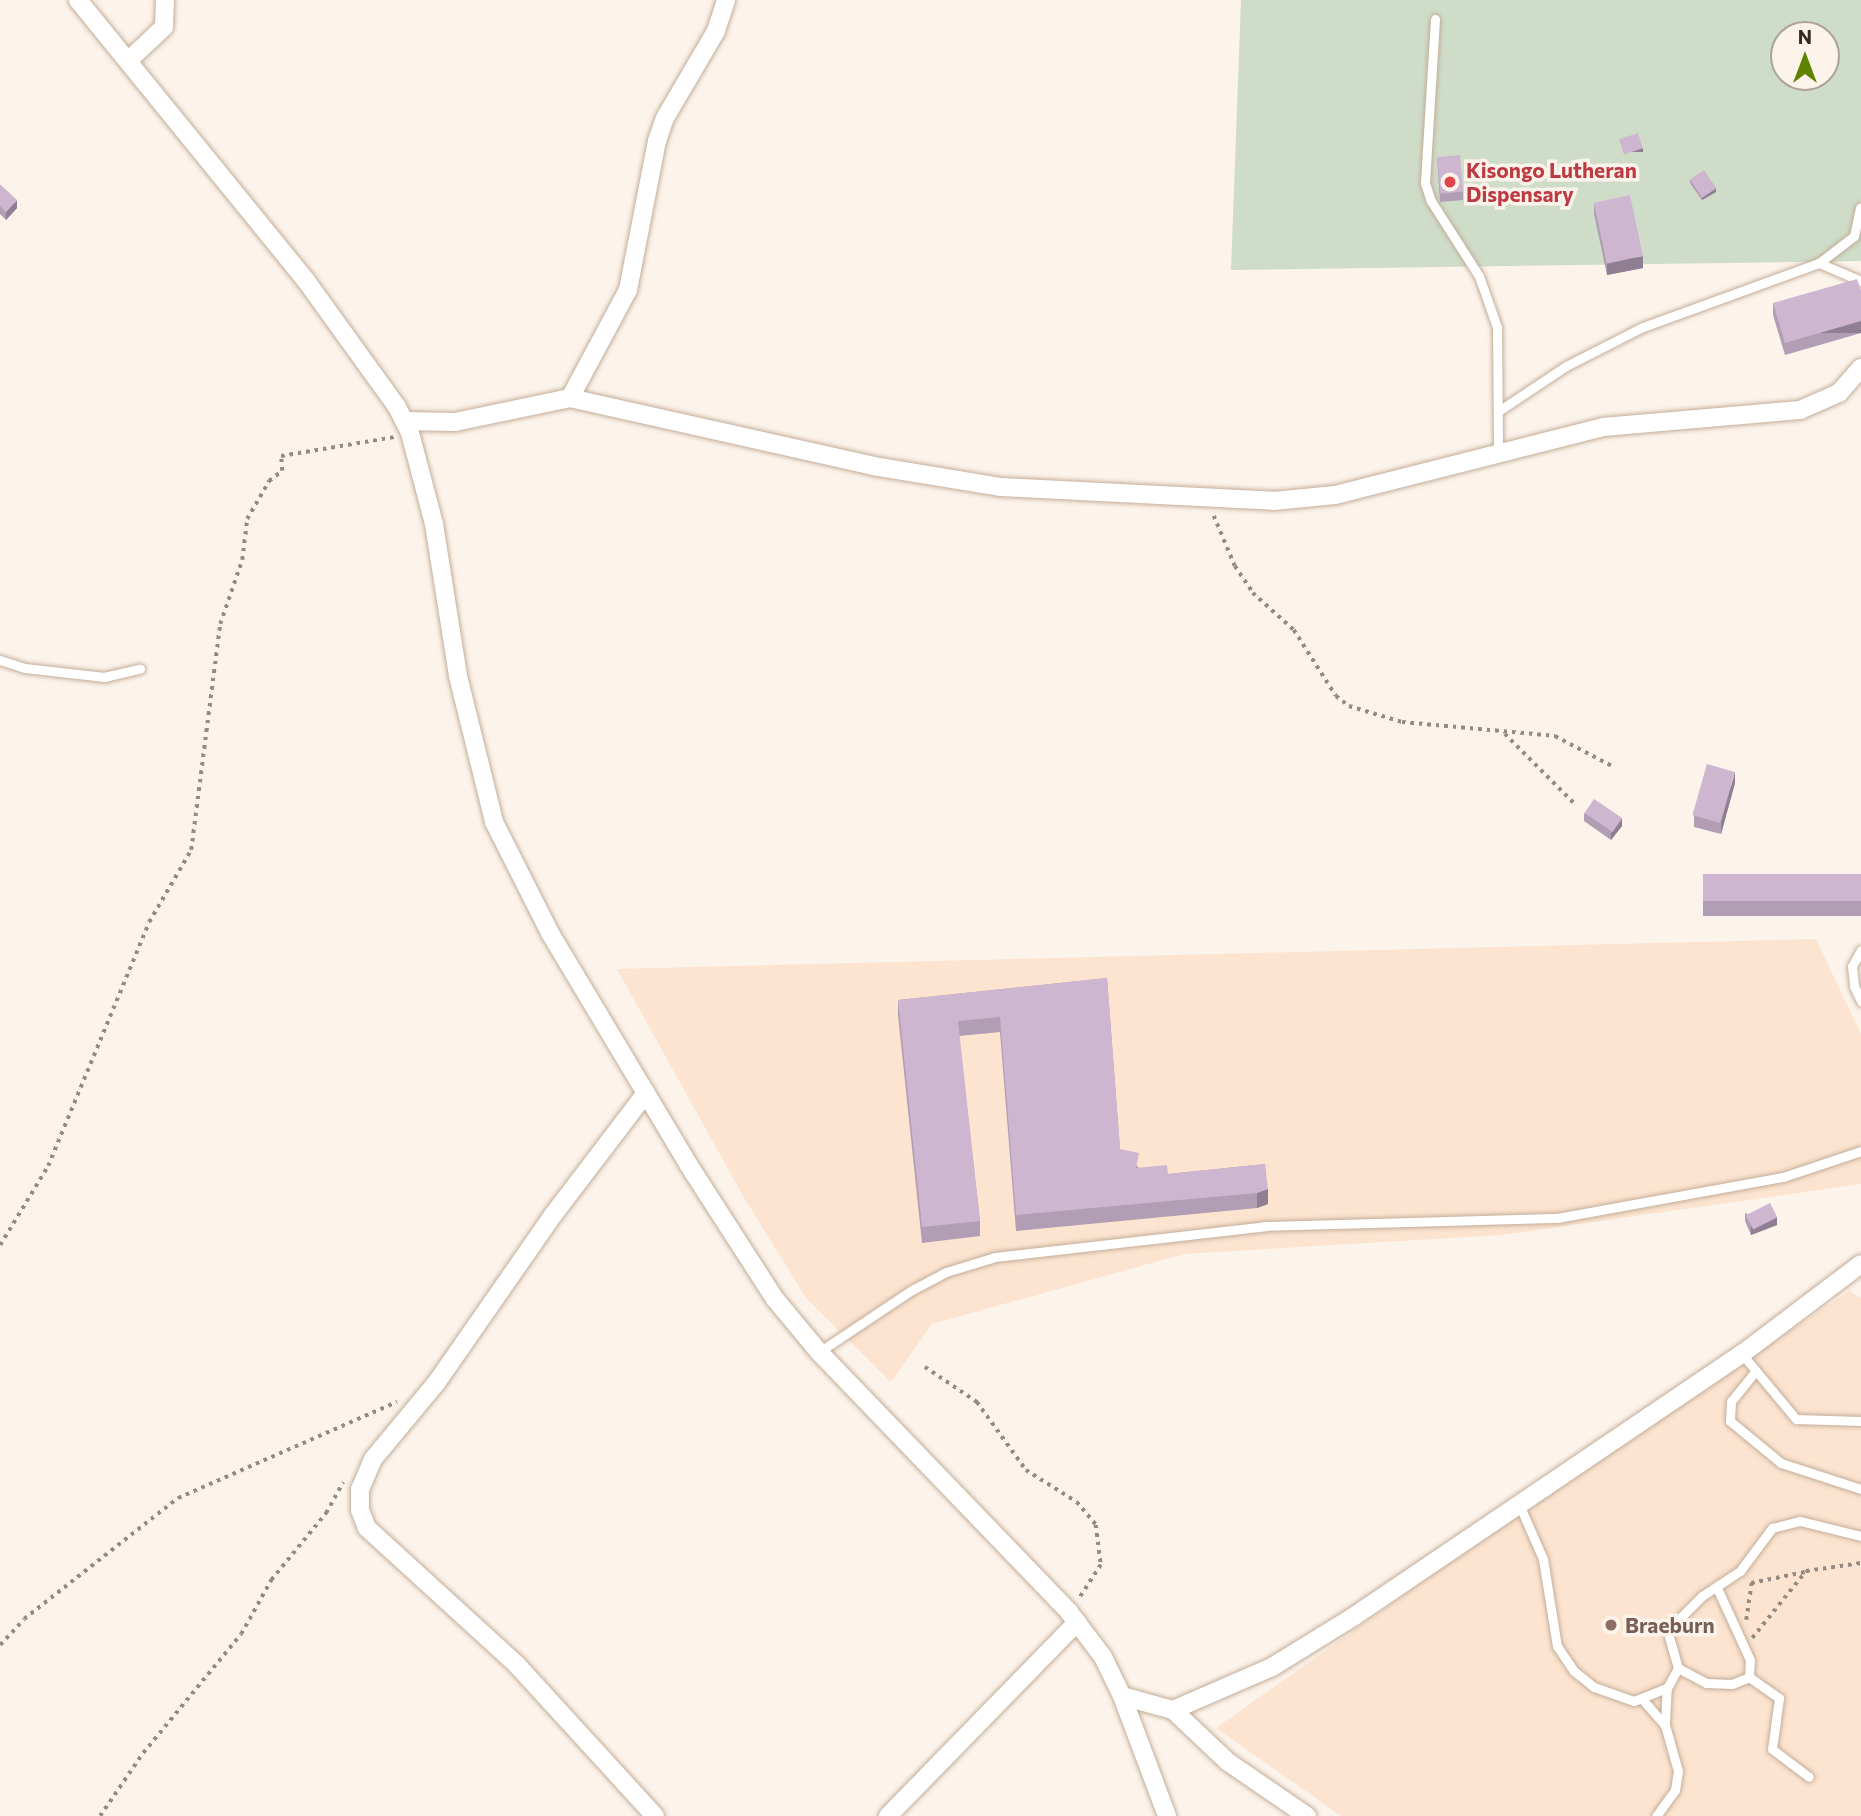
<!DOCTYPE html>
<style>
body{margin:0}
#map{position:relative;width:1861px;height:1816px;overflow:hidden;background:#fcf3ea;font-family:Commissioner,sans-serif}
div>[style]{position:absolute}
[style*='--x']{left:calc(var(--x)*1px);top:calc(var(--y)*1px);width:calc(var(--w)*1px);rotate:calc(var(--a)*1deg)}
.built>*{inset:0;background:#fce4d0}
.green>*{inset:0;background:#cfddc8}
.path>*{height:3.5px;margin-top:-1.75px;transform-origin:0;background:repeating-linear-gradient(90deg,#938a81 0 3.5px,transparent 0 8.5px)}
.roads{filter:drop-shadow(0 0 2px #c3ad99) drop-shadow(0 0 2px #c3ad99)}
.lane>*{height:9px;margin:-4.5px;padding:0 4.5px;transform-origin:4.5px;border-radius:4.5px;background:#fff}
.street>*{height:18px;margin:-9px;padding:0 9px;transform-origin:9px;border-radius:9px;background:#fff}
.wall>*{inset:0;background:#b19db4;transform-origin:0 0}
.shaded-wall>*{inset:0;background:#907f92;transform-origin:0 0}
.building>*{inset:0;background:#ceb6d1;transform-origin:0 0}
.dots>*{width:19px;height:19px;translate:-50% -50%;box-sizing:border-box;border:4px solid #fcf3ea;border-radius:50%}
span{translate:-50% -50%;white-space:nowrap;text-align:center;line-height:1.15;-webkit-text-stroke:7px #fcf3ea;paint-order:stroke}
.health-label{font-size:21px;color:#be3a42;font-weight:700}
.left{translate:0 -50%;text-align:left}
.education-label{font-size:21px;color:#785e54;font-weight:700}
.north{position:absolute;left:1770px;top:21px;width:70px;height:70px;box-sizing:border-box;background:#fcf3ea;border:2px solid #aba29a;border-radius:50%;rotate:0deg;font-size:19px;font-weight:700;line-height:28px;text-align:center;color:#322921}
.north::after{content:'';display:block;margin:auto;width:24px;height:32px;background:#5d8301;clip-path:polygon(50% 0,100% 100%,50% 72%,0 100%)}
</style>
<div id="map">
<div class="built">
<i style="clip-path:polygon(1816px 939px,1861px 1034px,1861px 1184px,1501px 1235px,1184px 1254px,932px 1324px,891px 1382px,806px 1298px,743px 1196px,617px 969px)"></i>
<i style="clip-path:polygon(1849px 1291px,1861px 1298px,1861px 1816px,1341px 1816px,1216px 1728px,1507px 1522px)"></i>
</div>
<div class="green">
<i style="clip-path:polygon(evenodd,1241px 0,1861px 0,1861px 261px,1231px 270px,1241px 0,1784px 35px,1826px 35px,1826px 77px,1784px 77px,1784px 35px)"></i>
</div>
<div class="path">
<i style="--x:1214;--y:516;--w:54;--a:67.2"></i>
<i style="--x:1235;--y:566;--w:32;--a:56"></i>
<i style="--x:1253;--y:593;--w:55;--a:42.1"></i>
<i style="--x:1294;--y:630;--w:78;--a:57.5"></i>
<i style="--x:1336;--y:696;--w:16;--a:38"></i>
<i style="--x:1349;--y:706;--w:55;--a:16.8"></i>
<i style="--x:1402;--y:722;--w:154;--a:5.2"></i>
<i style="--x:1555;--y:736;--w:64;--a:27.8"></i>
<i style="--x:1505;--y:734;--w:98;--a:45"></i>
<i style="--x:0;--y:1245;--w:92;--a:-58.7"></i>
<i style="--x:48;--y:1166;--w:264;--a:-67.5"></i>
<i style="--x:149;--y:922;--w:83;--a:-59.7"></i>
<i style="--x:191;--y:850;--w:228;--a:-82.7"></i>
<i style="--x:220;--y:624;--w:68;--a:-71"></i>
<i style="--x:242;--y:560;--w:41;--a:-83"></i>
<i style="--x:247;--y:519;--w:44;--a:-59.9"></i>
<i style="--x:269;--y:481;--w:16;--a:-38"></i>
<i style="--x:282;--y:471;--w:15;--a:-94"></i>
<i style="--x:281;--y:456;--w:116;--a:-9.5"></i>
<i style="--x:925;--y:1367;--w:63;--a:33.9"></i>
<i style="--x:977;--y:1402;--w:84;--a:54.2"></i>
<i style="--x:1026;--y:1470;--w:60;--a:32.1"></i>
<i style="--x:1077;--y:1502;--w:30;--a:50"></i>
<i style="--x:1096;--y:1525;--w:40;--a:82.9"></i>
<i style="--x:1101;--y:1565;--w:40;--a:122.9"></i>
<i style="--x:1751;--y:1583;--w:55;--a:-11.5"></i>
<i style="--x:1746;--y:1620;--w:41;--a:-81.7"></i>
<i style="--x:1752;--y:1638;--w:86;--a:-51.1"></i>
<i style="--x:1806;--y:1571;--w:56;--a:-8.3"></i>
<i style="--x:0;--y:1645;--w:35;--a:-47"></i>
<i style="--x:24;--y:1619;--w:196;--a:-38.2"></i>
<i style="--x:178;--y:1498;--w:239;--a:-23.7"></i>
<i style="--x:100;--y:1816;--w:76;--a:-55.7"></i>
<i style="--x:143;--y:1753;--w:154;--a:-50.5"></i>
<i style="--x:241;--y:1634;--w:62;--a:-60.9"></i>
<i style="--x:271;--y:1580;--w:87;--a:-50.6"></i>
<i style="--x:326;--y:1513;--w:35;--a:-61"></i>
</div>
<div class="roads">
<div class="lane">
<i style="--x:1435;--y:19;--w:164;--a:93.5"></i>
<i style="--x:1425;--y:183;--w:19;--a:72"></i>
<i style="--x:1431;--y:201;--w:89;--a:57.4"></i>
<i style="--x:1479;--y:276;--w:54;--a:70.6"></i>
<i style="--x:1497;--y:327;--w:124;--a:89.5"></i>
<i style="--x:1819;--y:263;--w:46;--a:23.2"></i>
<i style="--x:1500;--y:410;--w:79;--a:-33.7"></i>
<i style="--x:1566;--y:366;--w:86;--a:-26.9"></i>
<i style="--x:1643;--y:327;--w:187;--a:-20"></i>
<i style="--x:1819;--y:263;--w:44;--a:-37.6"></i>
<i style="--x:1854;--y:236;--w:29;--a:-78"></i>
<i style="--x:0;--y:660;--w:26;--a:18"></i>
<i style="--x:25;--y:668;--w:80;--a:6.5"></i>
<i style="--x:104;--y:677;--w:37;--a:-13"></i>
<i style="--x:1861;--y:950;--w:18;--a:119"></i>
<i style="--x:1852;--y:966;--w:20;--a:84"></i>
<i style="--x:1854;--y:986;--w:17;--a:65"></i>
<i style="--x:819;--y:1352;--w:112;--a:-33.7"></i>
<i style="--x:912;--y:1290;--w:38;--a:-28"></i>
<i style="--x:946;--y:1272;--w:51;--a:-17"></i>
<i style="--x:995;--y:1257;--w:272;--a:-6.5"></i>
<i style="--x:1265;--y:1226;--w:292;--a:-1.6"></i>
<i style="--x:1557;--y:1218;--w:230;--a:-10.3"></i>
<i style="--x:1783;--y:1177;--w:82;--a:-18.4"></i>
<i style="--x:1742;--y:1354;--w:85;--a:50.3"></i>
<i style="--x:1796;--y:1419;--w:65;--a:1.8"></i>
<i style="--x:1754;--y:1373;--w:36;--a:129"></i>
<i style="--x:1731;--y:1401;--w:20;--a:93"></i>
<i style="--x:1730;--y:1421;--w:66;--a:39.5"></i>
<i style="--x:1781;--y:1463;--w:84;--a:18"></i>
<i style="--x:1518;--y:1502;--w:62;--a:66.3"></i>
<i style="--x:1543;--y:1559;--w:88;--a:80.9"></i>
<i style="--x:1557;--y:1646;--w:30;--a:56"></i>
<i style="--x:1574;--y:1671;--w:26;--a:39"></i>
<i style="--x:1594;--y:1687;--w:42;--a:19.3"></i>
<i style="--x:1634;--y:1701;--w:35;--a:-22"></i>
<i style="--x:1667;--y:1688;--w:23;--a:-61"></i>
<i style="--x:1678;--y:1668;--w:33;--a:-106"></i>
<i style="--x:1669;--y:1636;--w:12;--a:-70"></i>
<i style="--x:1673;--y:1625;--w:41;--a:-45"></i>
<i style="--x:1702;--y:1596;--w:45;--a:-33.3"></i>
<i style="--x:1740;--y:1571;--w:54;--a:-53.3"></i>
<i style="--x:1772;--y:1528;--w:29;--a:-14"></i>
<i style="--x:1800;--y:1521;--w:63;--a:13.8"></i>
<i style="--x:1678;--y:1668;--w:32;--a:28"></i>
<i style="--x:1706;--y:1683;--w:26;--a:2"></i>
<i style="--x:1732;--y:1684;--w:18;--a:-22"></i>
<i style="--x:1749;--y:1677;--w:17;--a:-87"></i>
<i style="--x:1750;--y:1660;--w:79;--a:-114.6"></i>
<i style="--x:1749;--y:1677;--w:37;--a:35"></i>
<i style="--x:1779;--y:1698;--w:51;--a:97.8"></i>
<i style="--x:1772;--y:1749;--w:46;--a:37.1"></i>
<i style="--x:1643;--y:1700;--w:33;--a:49"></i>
<i style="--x:1665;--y:1725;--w:48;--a:74.2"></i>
<i style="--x:1678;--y:1771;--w:19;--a:99"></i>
<i style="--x:1675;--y:1790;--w:32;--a:126"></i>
<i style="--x:1665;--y:1722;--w:34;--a:-87"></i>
</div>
<div class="street">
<i style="--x:78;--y:0;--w:363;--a:50.9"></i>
<i style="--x:307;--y:282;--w:154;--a:54.2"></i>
<i style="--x:397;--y:407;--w:29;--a:63"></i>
<i style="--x:410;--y:433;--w:94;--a:75.2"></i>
<i style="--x:434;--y:524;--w:154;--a:81"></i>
<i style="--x:458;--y:676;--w:150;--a:76.1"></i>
<i style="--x:494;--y:822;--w:124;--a:63.2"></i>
<i style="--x:550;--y:933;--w:269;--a:59.1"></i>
<i style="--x:688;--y:1164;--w:161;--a:57.2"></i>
<i style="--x:775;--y:1299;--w:69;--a:50.3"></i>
<i style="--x:819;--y:1352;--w:361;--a:46.1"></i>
<i style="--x:1069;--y:1612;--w:56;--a:52.9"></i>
<i style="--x:1103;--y:1657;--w:43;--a:64"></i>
<i style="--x:1122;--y:1696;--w:128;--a:69.4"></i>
<i style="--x:129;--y:60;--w:48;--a:-43.3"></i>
<i style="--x:164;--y:27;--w:27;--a:-88"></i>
<i style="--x:570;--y:398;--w:123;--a:-61.8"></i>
<i style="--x:628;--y:290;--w:152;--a:-79"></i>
<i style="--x:657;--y:141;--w:24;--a:-71"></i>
<i style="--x:665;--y:118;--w:101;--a:-59.6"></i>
<i style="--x:716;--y:31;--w:33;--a:-72"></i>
<i style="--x:404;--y:421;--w:51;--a:1.1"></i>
<i style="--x:455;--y:422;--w:117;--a:-11.8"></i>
<i style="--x:570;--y:398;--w:311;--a:12.6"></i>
<i style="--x:873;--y:466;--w:130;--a:9.3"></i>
<i style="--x:1001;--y:487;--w:273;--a:2.9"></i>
<i style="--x:1274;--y:501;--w:61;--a:-5.6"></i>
<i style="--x:1335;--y:495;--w:276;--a:-14.2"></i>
<i style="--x:1603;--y:427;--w:198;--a:-4.9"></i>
<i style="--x:1800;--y:410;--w:43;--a:-23.6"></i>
<i style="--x:1839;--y:393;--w:33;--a:-49"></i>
<i style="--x:646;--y:1093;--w:153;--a:127.3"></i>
<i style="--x:553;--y:1215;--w:203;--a:124.8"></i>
<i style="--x:437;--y:1382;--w:100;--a:129.7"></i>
<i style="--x:373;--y:1459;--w:33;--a:113"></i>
<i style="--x:360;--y:1489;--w:21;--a:90"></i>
<i style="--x:360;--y:1510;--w:19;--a:69"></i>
<i style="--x:367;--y:1528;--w:203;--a:42.4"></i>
<i style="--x:517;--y:1665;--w:205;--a:47.6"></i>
<i style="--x:1122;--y:1696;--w:53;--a:15.4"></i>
<i style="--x:1173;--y:1710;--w:76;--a:43.4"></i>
<i style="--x:1228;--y:1762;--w:96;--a:34.4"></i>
<i style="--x:1173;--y:1710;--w:108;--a:-23.5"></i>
<i style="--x:1272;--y:1667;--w:95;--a:-31.7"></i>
<i style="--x:1353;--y:1617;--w:470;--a:-34.1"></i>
<i style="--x:1742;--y:1354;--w:149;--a:-37.1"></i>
<i style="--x:888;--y:1816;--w:271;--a:-45.7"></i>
</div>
</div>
<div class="wall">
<i style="clip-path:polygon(1437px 157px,1463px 192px,1463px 200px,1440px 202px)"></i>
<i style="clip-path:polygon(1690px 179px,1716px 192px,1702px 200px,1690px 183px)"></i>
<i style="clip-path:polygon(0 185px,17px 208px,6px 220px,0 214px)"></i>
<i style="clip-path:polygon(1594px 203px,1643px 268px,1607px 275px,1594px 214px)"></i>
<i style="clip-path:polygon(1861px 291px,1861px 333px,1785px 355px,1773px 315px,1773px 303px)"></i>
<i style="clip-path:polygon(1735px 783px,1721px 834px,1694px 827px,1694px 815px)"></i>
<i style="clip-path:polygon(1584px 813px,1622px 826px,1611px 840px,1584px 821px)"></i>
<i style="left:1861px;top:874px;width:42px;height:158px;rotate:90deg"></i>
<i style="clip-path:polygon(1107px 978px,1120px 1149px,1139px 1168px,1168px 1174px,1265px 1164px,1268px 1204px,1257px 1208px,1016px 1231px,1000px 1032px,959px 1036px,980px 1221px,980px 1236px,922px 1243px,898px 1015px,898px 1000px)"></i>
<i style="clip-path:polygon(1745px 1213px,1777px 1225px,1751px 1235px,1745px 1221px)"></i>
</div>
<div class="shaded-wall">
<i style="left:1643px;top:148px;width:4px;height:20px;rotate:90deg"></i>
<i style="clip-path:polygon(1716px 188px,1716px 192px,1702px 200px,1702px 197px)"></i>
<i style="clip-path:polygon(17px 200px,17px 208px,6px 220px,6px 212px)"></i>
<i style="clip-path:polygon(1643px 256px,1643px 268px,1607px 275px,1607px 264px)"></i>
<i style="left:1861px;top:321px;width:12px;height:79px;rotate:90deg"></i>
<i style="clip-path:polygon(1735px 772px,1735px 783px,1721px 834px,1721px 822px)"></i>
<i style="clip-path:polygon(1622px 818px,1622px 826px,1611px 840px,1611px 833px)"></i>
<i style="clip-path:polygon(1268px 1189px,1268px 1204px,1257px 1208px,1257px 1193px)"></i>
<i style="clip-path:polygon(1777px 1217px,1777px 1225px,1751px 1235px,1751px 1227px)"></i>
</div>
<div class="building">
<i style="left:1638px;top:133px;width:16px;height:20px;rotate:72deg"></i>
<i style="left:1460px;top:155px;width:37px;height:23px;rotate:85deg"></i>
<i style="left:1704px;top:170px;width:22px;height:17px;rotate:56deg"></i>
<i style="clip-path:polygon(0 185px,1px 185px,17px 200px,6px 212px,0 206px)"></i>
<i style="left:1630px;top:195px;width:62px;height:37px;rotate:78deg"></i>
<i style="clip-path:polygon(1857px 279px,1861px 291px,1861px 321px,1785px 343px,1773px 303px)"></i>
<i style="left:1707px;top:764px;width:29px;height:53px;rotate:16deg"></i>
<i style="left:1594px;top:799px;width:34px;height:17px;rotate:34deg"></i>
<i style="left:1861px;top:874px;width:27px;height:158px;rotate:90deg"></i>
<i style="clip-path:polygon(1107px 978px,1120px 1149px,1139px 1153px,1136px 1168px,1167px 1165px,1168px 1174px,1265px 1164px,1268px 1189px,1257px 1193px,1016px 1215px,1000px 1017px,958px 1021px,980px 1221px,922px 1227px,898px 1000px)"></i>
<i style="left:1770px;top:1203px;width:16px;height:27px;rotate:63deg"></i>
</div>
<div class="dots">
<i style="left:1450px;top:182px;background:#e0444e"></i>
<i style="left:1611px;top:1625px;background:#8d6e63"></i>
</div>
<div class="health-label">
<span class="left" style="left:1466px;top:182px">Kisongo Lutheran<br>Dispensary</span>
</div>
<div class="education-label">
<span class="left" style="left:1625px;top:1625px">Braeburn</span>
</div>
<div class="north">N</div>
</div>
